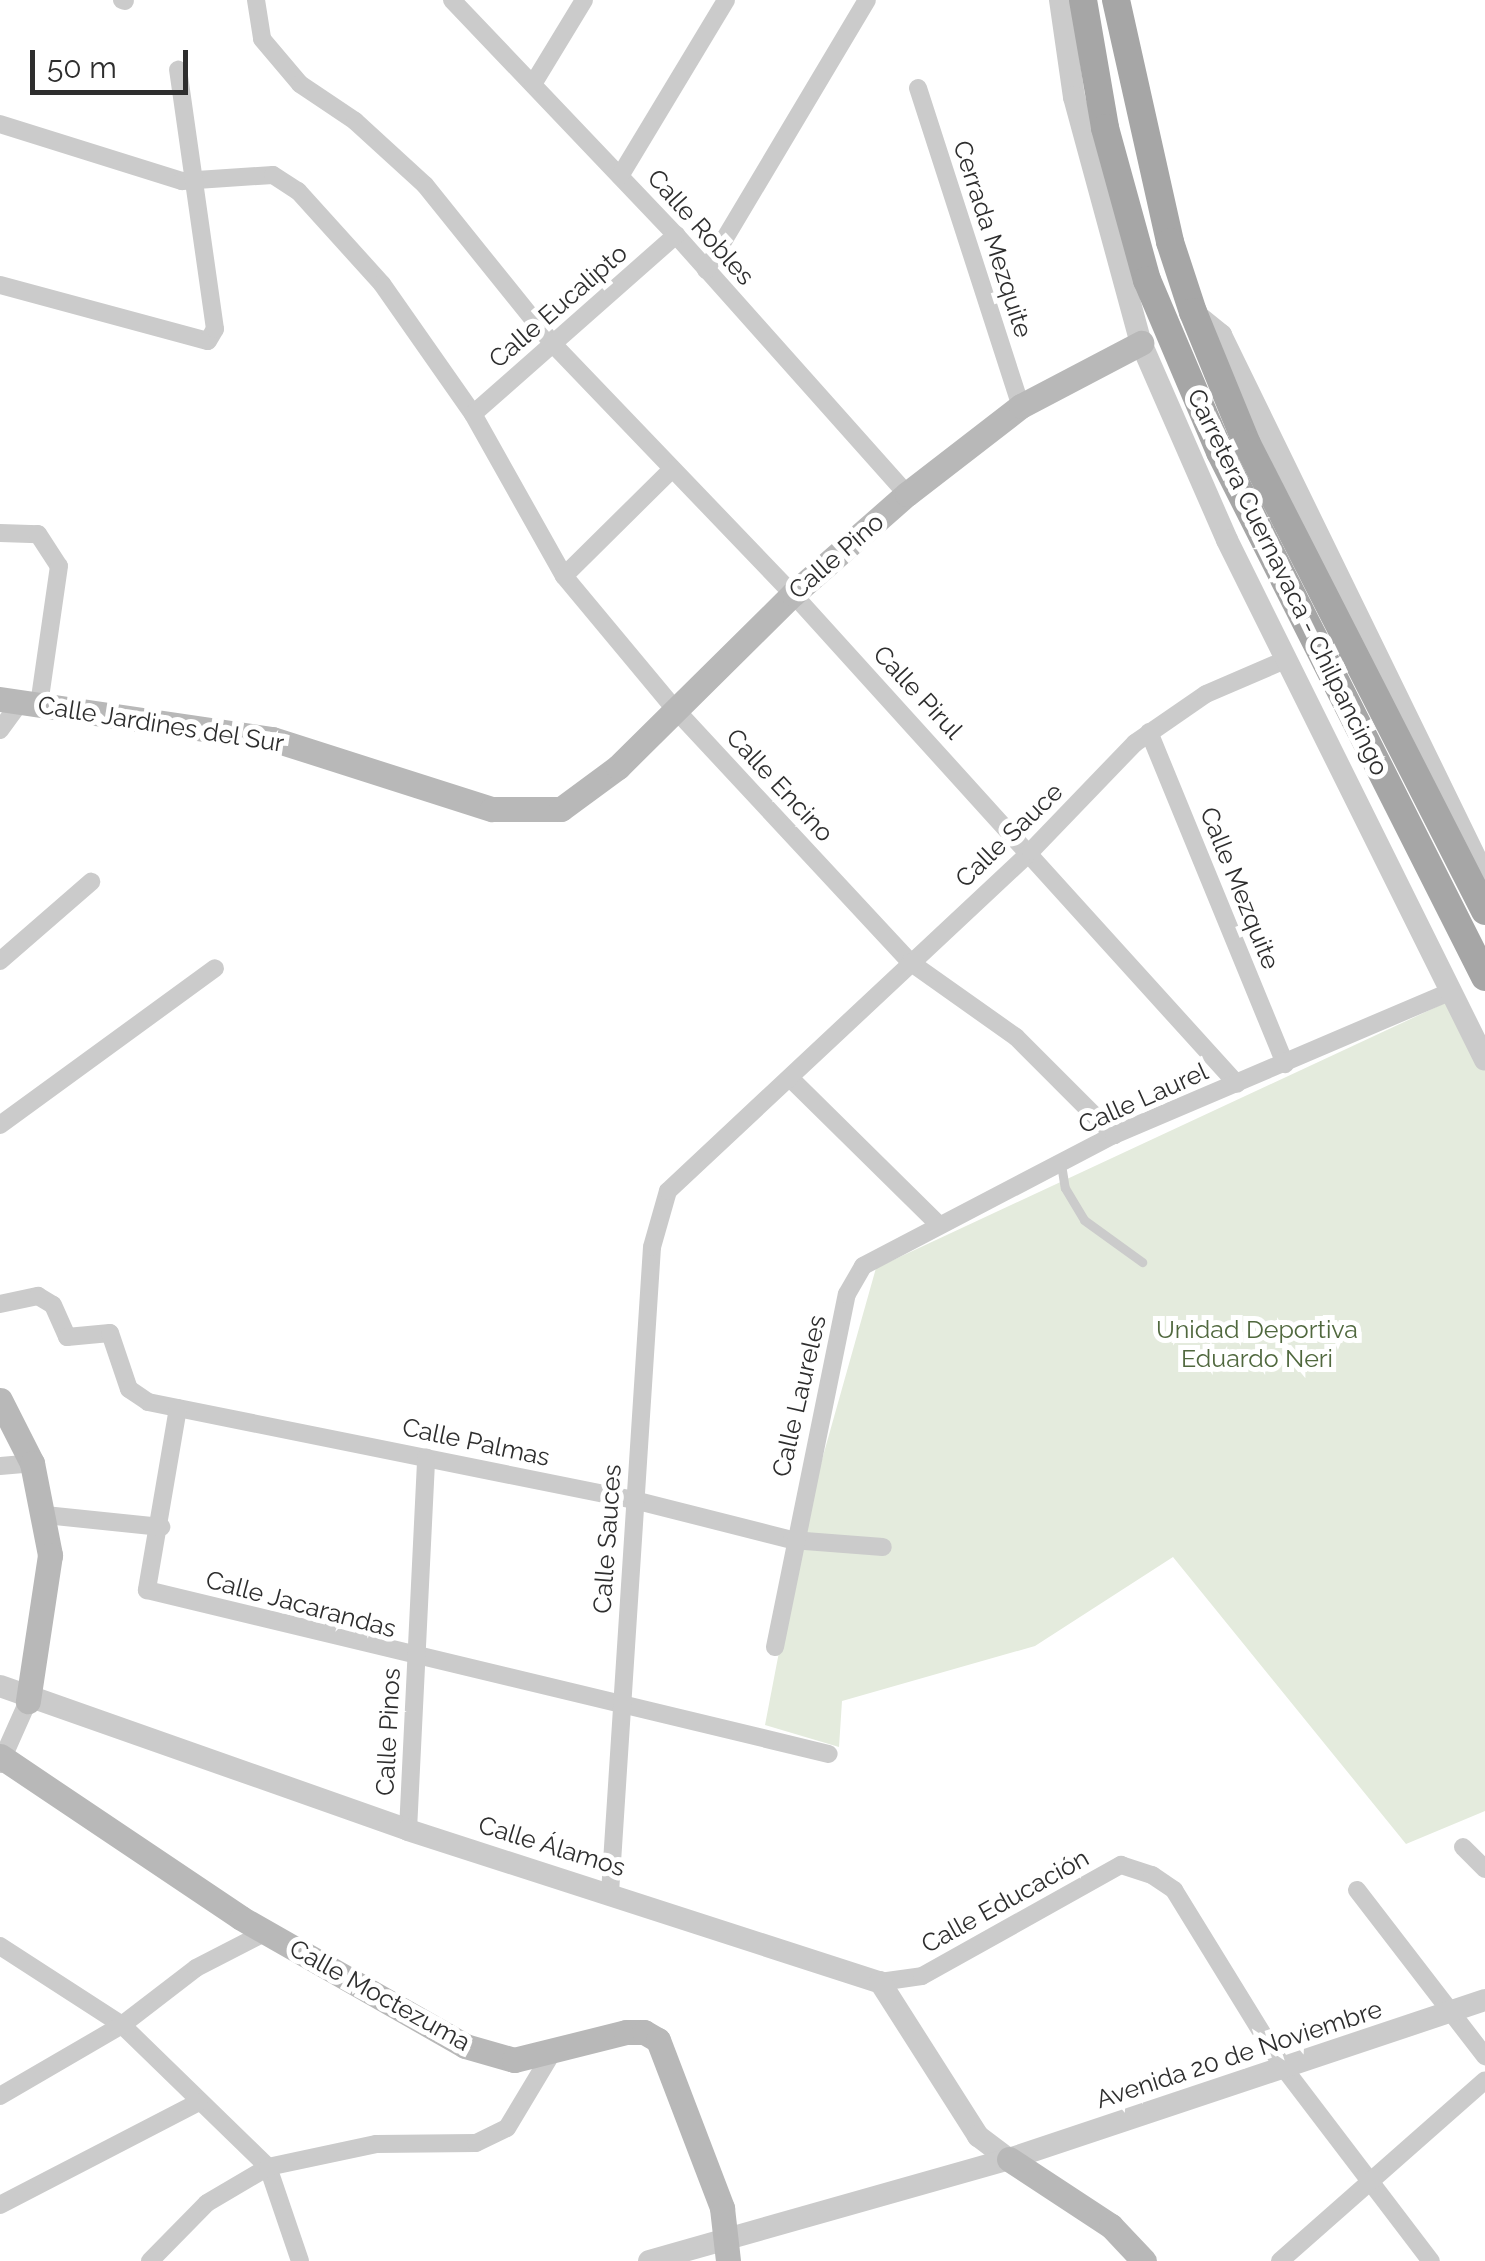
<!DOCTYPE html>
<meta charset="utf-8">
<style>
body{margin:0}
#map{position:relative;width:1485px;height:2261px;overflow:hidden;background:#fff;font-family:Raleway,sans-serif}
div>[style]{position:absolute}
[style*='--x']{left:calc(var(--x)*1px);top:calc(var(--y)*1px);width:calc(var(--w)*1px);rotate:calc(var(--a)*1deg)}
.green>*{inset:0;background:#e4ebdd}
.service>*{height:9px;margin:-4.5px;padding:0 4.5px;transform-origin:4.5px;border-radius:4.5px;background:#cbcbcb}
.minor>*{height:18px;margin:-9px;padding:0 9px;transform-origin:9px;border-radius:9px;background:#cbcbcb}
.tertiary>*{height:22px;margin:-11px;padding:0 11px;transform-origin:11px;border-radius:11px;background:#cbcbcb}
.secondary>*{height:25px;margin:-12.5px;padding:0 12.5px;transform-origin:12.5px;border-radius:12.5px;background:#b8b8b8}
.primary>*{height:28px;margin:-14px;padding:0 14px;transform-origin:14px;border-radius:14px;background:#a6a6a6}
span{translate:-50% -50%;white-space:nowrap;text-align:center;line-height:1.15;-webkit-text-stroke:10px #fff;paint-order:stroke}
.street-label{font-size:25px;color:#2e2e2e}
.park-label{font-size:25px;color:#50683e}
.scale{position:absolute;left:30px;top:50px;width:158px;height:45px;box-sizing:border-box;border:5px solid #2e2e2e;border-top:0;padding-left:12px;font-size:30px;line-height:35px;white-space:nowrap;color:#2e2e2e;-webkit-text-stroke:8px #fff;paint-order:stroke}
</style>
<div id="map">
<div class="green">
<i style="clip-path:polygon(1447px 1002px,1485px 1068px,1485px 1811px,1406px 1844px,1173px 1557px,1035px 1646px,842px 1701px,839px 1747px,765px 1725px,803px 1527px,876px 1268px)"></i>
</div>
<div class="service">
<i style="--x:1061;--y:1164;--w:24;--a:81"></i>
<i style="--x:1065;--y:1188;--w:37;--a:59"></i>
<i style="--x:1084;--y:1220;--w:72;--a:35.9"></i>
</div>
<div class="minor">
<i style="--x:122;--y:0;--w:3;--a:18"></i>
<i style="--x:256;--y:0;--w:39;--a:81"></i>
<i style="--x:262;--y:39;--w:59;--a:49.8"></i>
<i style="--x:300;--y:84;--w:66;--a:33.9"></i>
<i style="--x:355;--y:121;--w:95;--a:42.4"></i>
<i style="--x:425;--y:185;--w:204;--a:51.2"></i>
<i style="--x:553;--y:344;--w:347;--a:46.2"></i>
<i style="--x:793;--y:594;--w:661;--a:47.82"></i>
<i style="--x:452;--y:0;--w:325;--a:46.4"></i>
<i style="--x:676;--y:235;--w:347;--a:48.3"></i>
<i style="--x:533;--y:84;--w:98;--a:-58.7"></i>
<i style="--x:918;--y:88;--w:334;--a:72.1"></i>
<i style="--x:0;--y:124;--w:191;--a:17.4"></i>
<i style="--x:182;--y:181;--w:91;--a:-3.8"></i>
<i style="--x:273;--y:175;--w:30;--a:33"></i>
<i style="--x:298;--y:191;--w:125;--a:47.9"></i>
<i style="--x:382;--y:284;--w:159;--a:55"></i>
<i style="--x:473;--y:414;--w:186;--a:60.7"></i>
<i style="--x:564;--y:576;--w:172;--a:50.2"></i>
<i style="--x:674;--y:708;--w:347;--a:47.1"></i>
<i style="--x:910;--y:962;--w:130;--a:35.3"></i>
<i style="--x:1016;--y:1037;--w:139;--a:45"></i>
<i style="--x:620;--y:176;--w:205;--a:-58.9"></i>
<i style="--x:706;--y:270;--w:314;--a:-59.2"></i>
<i style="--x:0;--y:285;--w:215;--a:15.1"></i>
<i style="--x:208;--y:341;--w:14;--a:-60"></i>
<i style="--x:215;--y:329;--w:262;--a:-98.1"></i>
<i style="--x:473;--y:414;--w:271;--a:-41.4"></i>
<i style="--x:0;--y:533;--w:38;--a:2"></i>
<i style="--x:38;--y:534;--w:38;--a:57"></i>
<i style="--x:59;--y:566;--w:139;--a:98.2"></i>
<i style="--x:564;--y:576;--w:152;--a:-44.7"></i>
<i style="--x:0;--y:730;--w:36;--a:-54"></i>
<i style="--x:1149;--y:732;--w:359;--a:67.7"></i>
<i style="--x:0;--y:961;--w:121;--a:-41"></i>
<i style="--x:791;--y:1079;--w:205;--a:44.6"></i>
<i style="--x:0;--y:1125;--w:266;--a:-36.1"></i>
<i style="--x:0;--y:1304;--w:39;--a:-12"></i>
<i style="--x:38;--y:1296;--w:17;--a:31"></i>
<i style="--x:53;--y:1305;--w:35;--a:66"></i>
<i style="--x:67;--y:1337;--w:43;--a:-5.3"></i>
<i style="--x:110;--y:1333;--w:59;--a:71.3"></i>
<i style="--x:129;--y:1389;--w:23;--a:34"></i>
<i style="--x:148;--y:1402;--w:496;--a:11.4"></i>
<i style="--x:634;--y:1500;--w:163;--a:14.2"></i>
<i style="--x:792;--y:1540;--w:91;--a:4.4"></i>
<i style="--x:178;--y:1408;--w:185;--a:99.7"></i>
<i style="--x:147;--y:1590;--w:701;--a:13.52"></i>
<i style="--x:0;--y:1466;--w:32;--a:-5"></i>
<i style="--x:45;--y:1515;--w:117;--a:5.9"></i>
<i style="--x:775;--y:1647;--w:360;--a:-78.5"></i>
<i style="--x:847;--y:1294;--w:32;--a:-60"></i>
<i style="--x:863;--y:1266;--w:283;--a:-27.6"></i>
<i style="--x:1114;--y:1135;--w:366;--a:-23.1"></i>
<i style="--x:0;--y:1764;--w:69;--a:-66"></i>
<i style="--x:408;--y:1830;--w:373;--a:-87.2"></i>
<i style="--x:1463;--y:1847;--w:31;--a:45"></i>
<i style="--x:1357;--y:1890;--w:210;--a:52.4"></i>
<i style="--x:610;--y:1893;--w:647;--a:-86.28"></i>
<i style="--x:652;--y:1247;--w:58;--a:-74.1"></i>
<i style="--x:668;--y:1191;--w:497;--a:-43.1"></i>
<i style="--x:1031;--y:851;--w:150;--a:-46.1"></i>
<i style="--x:1135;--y:743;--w:86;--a:-34.6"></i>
<i style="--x:1206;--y:694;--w:86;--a:-23.3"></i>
<i style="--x:0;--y:1946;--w:145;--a:32.9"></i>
<i style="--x:122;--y:2025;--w:204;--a:44.2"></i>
<i style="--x:268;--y:2167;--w:99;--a:71.2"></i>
<i style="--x:880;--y:1982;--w:42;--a:-8.1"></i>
<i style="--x:922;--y:1976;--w:228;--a:-29.2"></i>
<i style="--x:1121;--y:1865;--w:33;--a:18"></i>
<i style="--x:1152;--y:1875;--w:27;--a:34"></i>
<i style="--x:1174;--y:1890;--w:208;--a:58.4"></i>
<i style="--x:1283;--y:2067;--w:244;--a:52.7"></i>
<i style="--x:0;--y:2096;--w:141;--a:-30.2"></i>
<i style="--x:122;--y:2025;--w:93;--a:-37.6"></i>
<i style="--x:196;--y:1968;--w:79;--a:-27.2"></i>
<i style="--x:0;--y:2205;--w:224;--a:-27.4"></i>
<i style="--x:150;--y:2261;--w:81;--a:-45.5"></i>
<i style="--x:207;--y:2203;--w:71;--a:-30.5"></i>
<i style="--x:268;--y:2167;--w:110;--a:-12"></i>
<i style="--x:376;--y:2144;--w:100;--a:-0.6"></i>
<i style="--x:476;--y:2143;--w:34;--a:-26"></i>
<i style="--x:507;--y:2128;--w:87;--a:-59"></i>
<i style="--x:1280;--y:2261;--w:273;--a:-41.4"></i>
</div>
<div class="tertiary">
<i style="--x:1060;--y:0;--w:98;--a:81.8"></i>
<i style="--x:1074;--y:97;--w:255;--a:74.8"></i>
<i style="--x:1141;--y:343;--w:215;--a:66.4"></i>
<i style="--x:1227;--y:540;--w:580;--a:63.61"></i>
<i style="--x:1194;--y:313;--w:35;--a:39"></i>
<i style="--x:1221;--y:335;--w:603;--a:64.03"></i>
<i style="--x:0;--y:1686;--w:433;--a:19.4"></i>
<i style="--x:408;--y:1830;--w:496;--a:17.9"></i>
<i style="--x:880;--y:1982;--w:183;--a:57.5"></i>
<i style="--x:978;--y:2136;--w:39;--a:37"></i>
<i style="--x:649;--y:2261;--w:374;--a:-15.8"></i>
<i style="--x:1009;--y:2159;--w:502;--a:-18.47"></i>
</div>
<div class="secondary">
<i style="--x:0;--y:699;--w:275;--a:8.4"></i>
<i style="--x:272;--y:739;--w:231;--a:17.7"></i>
<i style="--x:492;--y:809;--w:69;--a:0"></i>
<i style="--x:561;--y:809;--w:71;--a:-36.4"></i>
<i style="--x:618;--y:767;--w:246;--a:-44.7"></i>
<i style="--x:793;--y:594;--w:152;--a:-41.3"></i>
<i style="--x:907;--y:494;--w:144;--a:-37.7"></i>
<i style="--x:1021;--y:406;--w:136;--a:-27.7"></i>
<i style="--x:0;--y:1400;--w:71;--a:63.1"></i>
<i style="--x:32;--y:1463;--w:94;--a:78.9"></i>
<i style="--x:50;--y:1555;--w:148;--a:98.6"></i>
<i style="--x:0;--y:1756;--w:290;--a:33.9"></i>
<i style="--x:241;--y:1918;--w:258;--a:29.7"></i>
<i style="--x:465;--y:2046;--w:51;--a:15.9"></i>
<i style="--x:514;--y:2060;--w:115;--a:-14"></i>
<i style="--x:626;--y:2032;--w:18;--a:0"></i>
<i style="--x:644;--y:2032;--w:16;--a:30"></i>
<i style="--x:658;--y:2040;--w:180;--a:69.1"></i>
<i style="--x:722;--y:2208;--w:53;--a:83.5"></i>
<i style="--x:1009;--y:2159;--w:122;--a:33.3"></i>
<i style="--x:1111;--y:2226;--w:48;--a:46.7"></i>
</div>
<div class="primary">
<i style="--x:1083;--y:0;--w:130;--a:80.2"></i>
<i style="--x:1105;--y:128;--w:158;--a:74.6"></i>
<i style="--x:1147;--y:280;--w:187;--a:67"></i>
<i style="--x:1220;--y:452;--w:588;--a:63.22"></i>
<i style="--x:1116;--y:0;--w:248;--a:77.4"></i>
<i style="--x:1170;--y:242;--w:74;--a:71.8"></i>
<i style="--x:1193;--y:312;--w:143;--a:67.8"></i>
<i style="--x:1247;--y:444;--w:524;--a:62.99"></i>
</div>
<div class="street-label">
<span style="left:701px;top:227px;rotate:48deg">Calle Robles</span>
<span style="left:993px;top:239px;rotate:72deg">Cerrada Mezquite</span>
<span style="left:558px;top:306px;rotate:-41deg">Calle Eucalipto</span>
<span style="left:836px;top:556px;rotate:-41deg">Calle Pino</span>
<span style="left:1288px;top:582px;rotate:64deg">Carretera Cuernavaca - Chilpancingo</span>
<span style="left:918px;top:692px;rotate:47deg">Calle Pirul</span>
<span style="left:161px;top:724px;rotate:9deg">Calle Jardines del Sur</span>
<span style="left:780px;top:785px;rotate:47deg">Calle Encino</span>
<span style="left:1009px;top:835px;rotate:-44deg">Calle Sauce</span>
<span style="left:1240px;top:888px;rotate:68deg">Calle Mezquite</span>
<span style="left:1143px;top:1098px;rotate:-24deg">Calle Laurel</span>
<span style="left:799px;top:1396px;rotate:-77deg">Calle Laureles</span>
<span style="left:476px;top:1442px;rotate:12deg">Calle Palmas</span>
<span style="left:607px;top:1539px;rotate:-86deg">Calle Sauces</span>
<span style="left:301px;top:1604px;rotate:15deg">Calle Jacarandas</span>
<span style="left:388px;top:1732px;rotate:-87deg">Calle Pinos</span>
<span style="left:552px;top:1846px;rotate:17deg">Calle Álamos</span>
<span style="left:1005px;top:1901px;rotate:-29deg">Calle Educación</span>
<span style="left:380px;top:1995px;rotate:29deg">Calle Moctezuma</span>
<span style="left:1239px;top:2054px;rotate:-18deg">Avenida 20 de Noviembre</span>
</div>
<div class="park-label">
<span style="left:1257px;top:1344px">Unidad Deportiva<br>Eduardo Neri</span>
</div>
<div class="scale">50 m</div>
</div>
